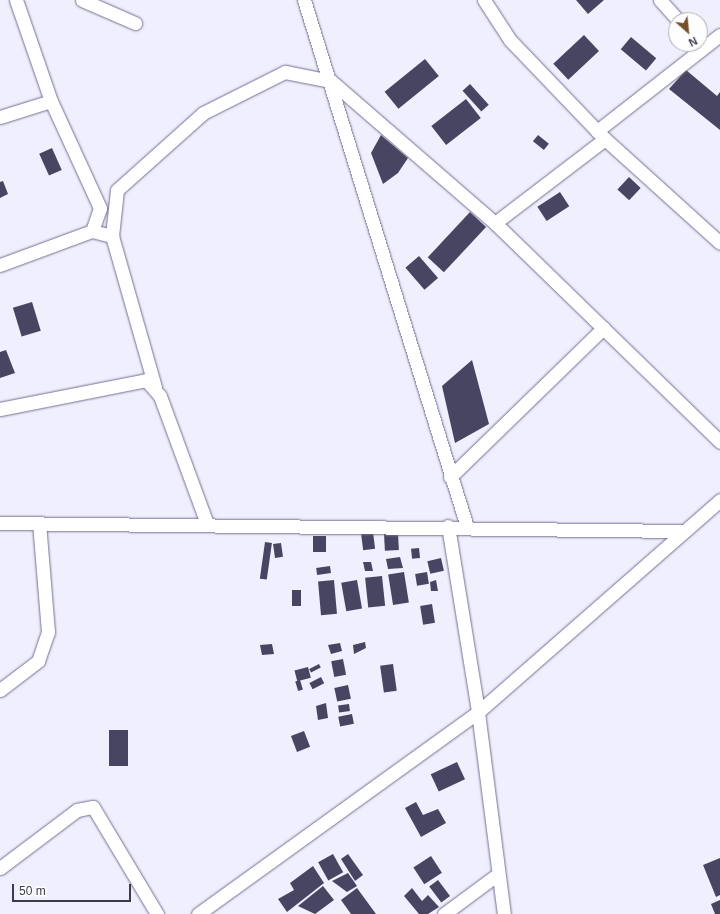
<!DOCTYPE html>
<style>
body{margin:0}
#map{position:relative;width:720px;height:914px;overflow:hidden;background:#f0effe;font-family:Arial,sans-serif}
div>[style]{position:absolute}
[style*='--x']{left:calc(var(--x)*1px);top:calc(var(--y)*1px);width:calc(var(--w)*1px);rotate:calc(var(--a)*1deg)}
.building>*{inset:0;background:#484562;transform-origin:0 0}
.roads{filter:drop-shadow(0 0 1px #73708f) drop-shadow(0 0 1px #73708f)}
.minor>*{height:13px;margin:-6.5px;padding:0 6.5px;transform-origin:6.5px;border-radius:6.5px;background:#fff}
span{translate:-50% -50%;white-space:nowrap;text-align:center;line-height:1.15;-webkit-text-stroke:4px #fefefe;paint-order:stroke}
.north{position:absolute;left:668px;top:12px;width:40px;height:40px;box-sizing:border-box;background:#fefefe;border:1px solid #b0b0b6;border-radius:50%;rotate:153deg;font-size:11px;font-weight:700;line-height:16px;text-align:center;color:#3c3b49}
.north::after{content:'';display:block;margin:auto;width:14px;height:18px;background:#75502b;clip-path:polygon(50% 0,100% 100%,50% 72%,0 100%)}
.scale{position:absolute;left:12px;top:884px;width:119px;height:18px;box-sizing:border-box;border:2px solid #3c3b49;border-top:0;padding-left:5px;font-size:12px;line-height:14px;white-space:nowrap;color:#3c3b49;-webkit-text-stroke:3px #fefefe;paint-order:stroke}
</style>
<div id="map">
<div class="building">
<i style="clip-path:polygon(576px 0,604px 0,588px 14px)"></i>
<i style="left:584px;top:35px;width:22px;height:42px;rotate:47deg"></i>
<i style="left:631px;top:37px;width:33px;height:16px;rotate:40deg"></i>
<i style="left:425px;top:59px;width:22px;height:52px;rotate:51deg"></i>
<i style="clip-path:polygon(686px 70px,717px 96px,720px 92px,720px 130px,669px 89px)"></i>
<i style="left:470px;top:84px;width:28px;height:10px;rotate:48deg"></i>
<i style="left:466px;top:99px;width:24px;height:44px;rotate:52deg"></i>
<i style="clip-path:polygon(381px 135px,408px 158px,398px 173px,383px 184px,371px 153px)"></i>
<i style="left:538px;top:135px;width:14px;height:8px;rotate:39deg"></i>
<i style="left:52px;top:148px;width:24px;height:14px;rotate:66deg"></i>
<i style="left:629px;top:177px;width:16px;height:17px;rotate:43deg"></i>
<i style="clip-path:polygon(3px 181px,8px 194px,0 198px,0 182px)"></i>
<i style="left:560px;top:192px;width:17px;height:27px;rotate:57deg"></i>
<i style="left:470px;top:212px;width:22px;height:62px;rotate:43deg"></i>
<i style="left:419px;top:256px;width:29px;height:18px;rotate:49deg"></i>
<i style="left:32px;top:302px;width:30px;height:20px;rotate:73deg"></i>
<i style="clip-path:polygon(6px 350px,15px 373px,0 378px,0 352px)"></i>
<i style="clip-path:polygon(472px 360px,489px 424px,455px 443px,442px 386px)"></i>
<i style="left:373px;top:532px;width:17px;height:12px;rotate:83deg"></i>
<i style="left:398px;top:533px;width:17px;height:14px;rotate:87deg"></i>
<i style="left:313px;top:536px;width:13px;height:16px"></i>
<i style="left:265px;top:542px;width:7px;height:37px;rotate:8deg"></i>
<i style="left:281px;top:543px;width:14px;height:8px;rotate:82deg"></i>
<i style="left:419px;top:548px;width:10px;height:8px;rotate:84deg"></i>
<i style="clip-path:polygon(400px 557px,403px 568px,388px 569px,386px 559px)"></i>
<i style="left:441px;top:558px;width:13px;height:14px;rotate:77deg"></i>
<i style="clip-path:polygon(363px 562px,371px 562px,373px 571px,365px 571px)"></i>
<i style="left:330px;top:566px;width:7px;height:14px;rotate:82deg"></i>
<i style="left:404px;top:572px;width:31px;height:16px;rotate:81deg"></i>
<i style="left:427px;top:572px;width:12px;height:12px;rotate:81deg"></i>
<i style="left:382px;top:576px;width:30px;height:17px;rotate:84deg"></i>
<i style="left:334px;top:580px;width:34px;height:16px;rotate:85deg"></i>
<i style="left:357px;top:580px;width:29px;height:16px;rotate:80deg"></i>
<i style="clip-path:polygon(436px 580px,438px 591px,431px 591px,430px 582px)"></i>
<i style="left:292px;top:590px;width:9px;height:16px"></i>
<i style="left:432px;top:604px;width:19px;height:12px;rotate:81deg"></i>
<i style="clip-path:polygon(365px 642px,366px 648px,354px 654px,353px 645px)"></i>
<i style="clip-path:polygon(340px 643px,342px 651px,331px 654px,328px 645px)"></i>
<i style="clip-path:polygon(272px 644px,274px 654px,262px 655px,260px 645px)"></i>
<i style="left:343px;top:659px;width:16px;height:12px;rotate:79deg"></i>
<i style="left:319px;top:664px;width:4px;height:11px;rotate:63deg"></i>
<i style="left:393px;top:664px;width:27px;height:13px;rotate:82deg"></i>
<i style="left:308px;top:667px;width:11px;height:14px;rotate:75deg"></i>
<i style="left:321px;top:677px;width:7px;height:13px;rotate:63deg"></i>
<i style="left:300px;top:680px;width:10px;height:5px;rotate:73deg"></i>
<i style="left:348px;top:685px;width:14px;height:14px;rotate:78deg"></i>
<i style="clip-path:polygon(326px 703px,328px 718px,318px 720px,316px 706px)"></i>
<i style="left:349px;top:704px;width:7px;height:11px;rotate:82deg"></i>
<i style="left:352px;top:714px;width:10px;height:14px;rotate:79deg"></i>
<i style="left:109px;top:730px;width:19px;height:36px"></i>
<i style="left:304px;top:731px;width:17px;height:14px;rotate:69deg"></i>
<i style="left:457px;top:762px;width:19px;height:29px;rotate:65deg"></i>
<i style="clip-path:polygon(416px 802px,423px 815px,438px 809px,446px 823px,421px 837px,405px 808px)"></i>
<i style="left:333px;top:854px;width:21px;height:17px;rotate:61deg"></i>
<i style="clip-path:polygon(348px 854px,363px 875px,355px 881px,341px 859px)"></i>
<i style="left:431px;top:856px;width:20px;height:21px;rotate:57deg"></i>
<i style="clip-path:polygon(720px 858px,720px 895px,716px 897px,703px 865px)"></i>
<i style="clip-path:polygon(313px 866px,324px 883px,287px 912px,278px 899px,294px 890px,290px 883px)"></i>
<i style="clip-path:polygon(348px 873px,357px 886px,347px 892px,332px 881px)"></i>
<i style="left:438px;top:880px;width:20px;height:11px;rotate:53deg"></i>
<i style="clip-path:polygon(323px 886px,334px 900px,315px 914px,298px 906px)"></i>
<i style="clip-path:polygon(357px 888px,376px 914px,351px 914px,341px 900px)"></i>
<i style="clip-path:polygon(412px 888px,422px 901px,428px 895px,439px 907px,428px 914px,419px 914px,404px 896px)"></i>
<i style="clip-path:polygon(720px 900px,720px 914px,715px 914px,711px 904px)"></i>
</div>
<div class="roads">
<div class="minor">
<i style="--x:16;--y:0;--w:107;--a:70.9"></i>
<i style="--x:82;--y:0;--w:58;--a:23.5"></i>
<i style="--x:304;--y:0;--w:552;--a:72.81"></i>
<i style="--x:484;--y:0;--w:48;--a:57"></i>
<i style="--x:510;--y:40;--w:137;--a:46.2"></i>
<i style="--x:605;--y:139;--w:155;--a:42.1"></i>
<i style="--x:660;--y:0;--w:27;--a:48"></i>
<i style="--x:0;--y:117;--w:53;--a:-17.4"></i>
<i style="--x:51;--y:101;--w:118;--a:65.4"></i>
<i style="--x:100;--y:208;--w:24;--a:109"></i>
<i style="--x:597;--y:131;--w:156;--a:-38"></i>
<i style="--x:495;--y:223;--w:138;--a:-37.4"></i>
<i style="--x:0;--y:265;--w:98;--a:-20.3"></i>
<i style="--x:92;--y:231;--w:21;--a:14"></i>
<i style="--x:155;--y:387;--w:157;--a:-105.9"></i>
<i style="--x:112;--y:236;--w:46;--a:-83.8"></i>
<i style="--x:117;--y:190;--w:115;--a:-41.8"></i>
<i style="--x:203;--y:113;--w:92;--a:-26.6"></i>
<i style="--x:285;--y:72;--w:47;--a:11.1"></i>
<i style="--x:331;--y:81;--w:217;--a:40.9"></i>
<i style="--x:495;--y:223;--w:314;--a:44.2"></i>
<i style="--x:0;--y:409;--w:149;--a:-11.2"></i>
<i style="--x:146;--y:380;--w:21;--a:49"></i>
<i style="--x:160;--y:396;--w:136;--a:69.8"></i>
<i style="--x:450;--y:477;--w:214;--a:-44.2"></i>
<i style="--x:0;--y:523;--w:681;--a:0.67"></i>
<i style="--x:448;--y:526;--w:188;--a:80.8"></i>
<i style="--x:478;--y:712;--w:204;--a:82.7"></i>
<i style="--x:0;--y:690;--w:48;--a:-37.3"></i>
<i style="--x:38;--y:661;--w:31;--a:-71"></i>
<i style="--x:48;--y:632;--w:109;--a:-94.7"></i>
<i style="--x:0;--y:868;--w:96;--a:-37"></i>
<i style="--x:77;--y:810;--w:16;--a:-11"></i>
<i style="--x:93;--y:807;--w:125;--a:59.1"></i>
<i style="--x:198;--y:914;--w:345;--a:-35.8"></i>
<i style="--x:478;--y:712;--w:322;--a:-41.2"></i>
<i style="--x:444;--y:914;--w:67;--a:-36.5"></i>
</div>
</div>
<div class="north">N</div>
<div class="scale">50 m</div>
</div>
